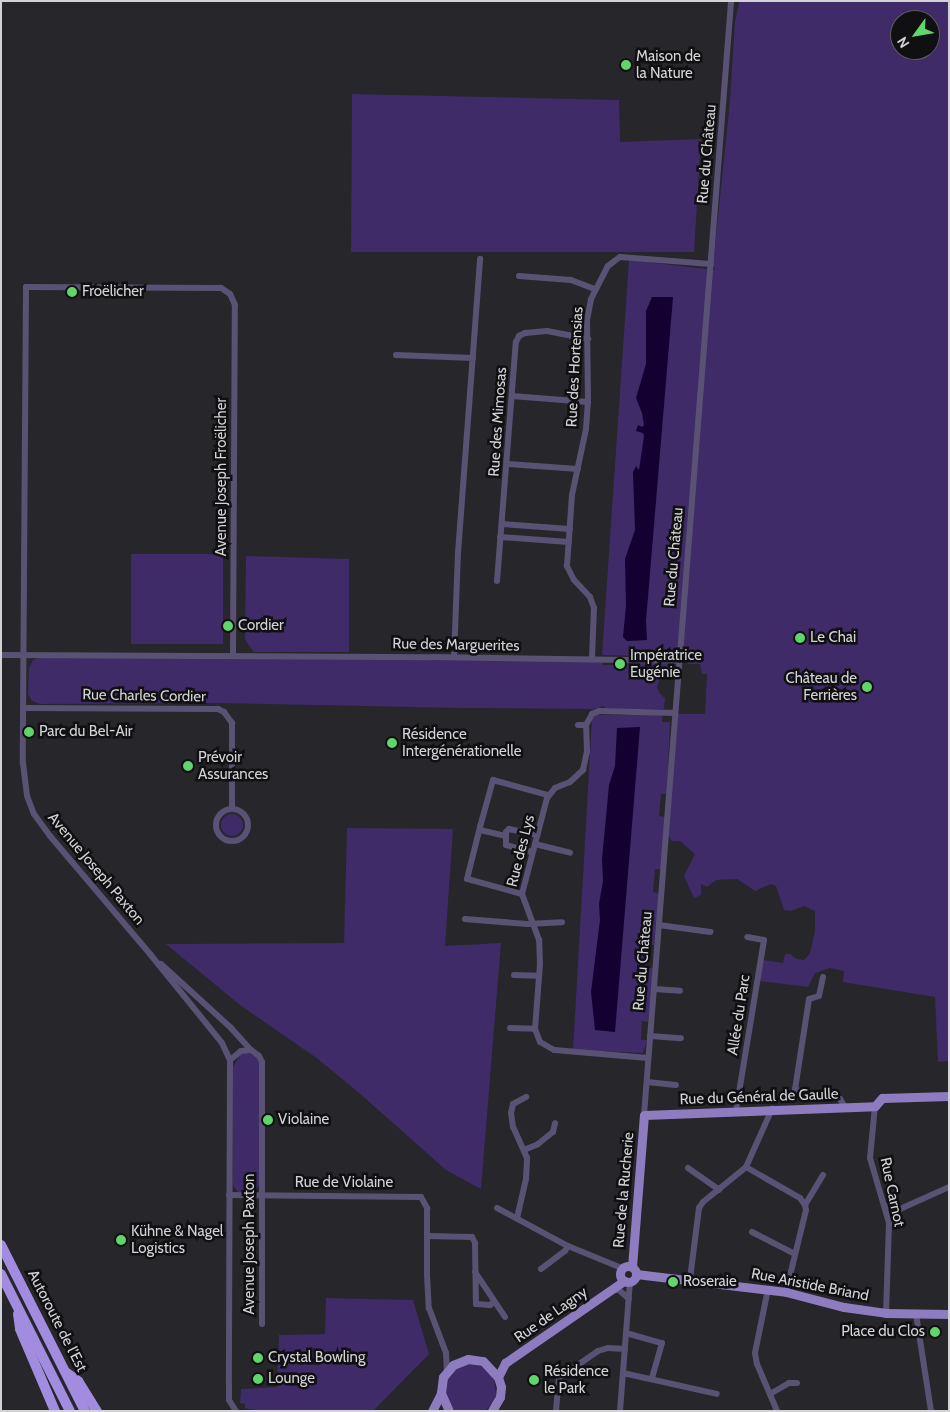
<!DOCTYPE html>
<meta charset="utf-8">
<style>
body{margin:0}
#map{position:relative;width:950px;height:1412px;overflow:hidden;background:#27262b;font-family:Cabin,sans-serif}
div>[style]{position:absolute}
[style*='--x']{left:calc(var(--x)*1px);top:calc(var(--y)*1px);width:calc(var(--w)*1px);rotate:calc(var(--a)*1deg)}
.green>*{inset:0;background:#3e2b67;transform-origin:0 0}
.round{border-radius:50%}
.water>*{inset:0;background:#140031}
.minor>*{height:6px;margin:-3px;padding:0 3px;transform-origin:3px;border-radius:3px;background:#5a5274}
.minor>.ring{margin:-3px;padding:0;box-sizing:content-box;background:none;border:6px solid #5a5274;border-radius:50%}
.major>*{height:9px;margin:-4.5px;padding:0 4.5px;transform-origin:4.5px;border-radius:4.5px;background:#8e7cc0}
.major>.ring{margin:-4.5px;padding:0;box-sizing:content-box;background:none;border:9px solid #8e7cc0;border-radius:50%}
.highway>*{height:10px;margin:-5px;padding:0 5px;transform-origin:5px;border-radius:5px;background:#a28cdf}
.dots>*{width:14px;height:14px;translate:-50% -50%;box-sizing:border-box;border:2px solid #100f12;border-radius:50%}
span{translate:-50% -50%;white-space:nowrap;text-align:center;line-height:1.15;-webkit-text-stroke:5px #100f12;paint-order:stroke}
.poi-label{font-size:15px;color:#d3d3d6}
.left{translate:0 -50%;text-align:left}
.right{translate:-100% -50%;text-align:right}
.street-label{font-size:15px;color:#d3d3d6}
.frame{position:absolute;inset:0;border:2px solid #d3d3d6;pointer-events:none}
.north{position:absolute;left:890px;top:10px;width:50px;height:50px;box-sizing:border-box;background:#100f12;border:1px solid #5e5d60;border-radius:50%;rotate:238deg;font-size:14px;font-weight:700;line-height:20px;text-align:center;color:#d3d3d6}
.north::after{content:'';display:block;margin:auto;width:18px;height:22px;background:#60d56b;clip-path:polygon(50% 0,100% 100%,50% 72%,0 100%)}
</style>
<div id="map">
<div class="green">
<i style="clip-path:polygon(evenodd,737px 1px,949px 1px,949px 1061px,938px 1062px,935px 997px,843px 982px,844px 971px,830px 968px,815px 973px,808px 987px,760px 981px,763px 960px,783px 963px,785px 954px,790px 954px,797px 959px,804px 960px,810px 953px,815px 931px,815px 911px,804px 906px,791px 911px,784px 910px,776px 886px,771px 884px,755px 891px,737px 879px,716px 880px,707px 887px,701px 884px,701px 895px,694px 898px,684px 876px,695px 854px,680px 841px,672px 841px,668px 835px,678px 714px,705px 714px,707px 674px,702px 674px,700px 664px,688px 664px,685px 659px,674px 657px,602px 655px,629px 260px,715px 270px,713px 266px,730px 101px,735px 21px,739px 3px,737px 1px,900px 20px,930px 20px,930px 50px,900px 50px,900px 20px)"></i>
<i style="clip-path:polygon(352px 94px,619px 100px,620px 142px,701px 139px,694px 252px,351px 252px)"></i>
<i style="left:223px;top:554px;width:90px;height:92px;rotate:90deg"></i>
<i style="clip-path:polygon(246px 556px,349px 559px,349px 652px,254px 652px,245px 640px)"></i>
<i style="clip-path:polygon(43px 657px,602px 661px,603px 665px,624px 665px,625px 662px,668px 664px,667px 673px,661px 676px,657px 687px,660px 694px,665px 698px,664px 709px,605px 709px,604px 706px,593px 709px,462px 708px,217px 703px,40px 704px,32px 701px,28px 694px,29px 668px,33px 660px)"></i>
<i style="clip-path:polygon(595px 715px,662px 715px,662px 722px,670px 722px,667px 794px,661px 794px,659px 816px,666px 817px,661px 869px,655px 869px,653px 892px,659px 893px,654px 945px,648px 945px,647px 968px,653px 968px,648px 1022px,642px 1021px,641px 1040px,647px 1040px,643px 1053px,573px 1050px,592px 719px)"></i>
<i class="round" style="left:221px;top:814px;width:22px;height:22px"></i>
<i style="clip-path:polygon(347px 828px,453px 829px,445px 946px,501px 943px,481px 1189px,446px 1170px,358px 1092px,318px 1059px,240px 1005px,166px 944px,344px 943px)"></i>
<i style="clip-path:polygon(248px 1053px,256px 1057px,260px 1063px,259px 1186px,254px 1192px,238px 1192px,233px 1186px,233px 1067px,241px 1054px)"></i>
<i style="clip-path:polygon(326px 1298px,413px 1300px,429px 1354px,373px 1411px,257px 1411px,245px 1408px,245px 1404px,240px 1403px,241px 1389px,277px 1387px,279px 1335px,325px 1334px)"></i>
<i style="clip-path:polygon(466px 1363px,483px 1367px,494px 1379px,496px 1395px,493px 1403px,485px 1411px,455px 1411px,445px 1397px,446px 1379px,458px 1366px)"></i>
</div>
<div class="water">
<i style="clip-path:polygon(652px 297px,673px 297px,646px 621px,647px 640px,627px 641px,623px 637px,626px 606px,625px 559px,635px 530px,633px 472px,636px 466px,639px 470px,644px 436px,643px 433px,636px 431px,638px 425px,642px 427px,644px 425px,642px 413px,636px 398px,646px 364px,646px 311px)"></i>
<i style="clip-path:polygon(640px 727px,615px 1032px,595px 1030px,591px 992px,600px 920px,599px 904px,603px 881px,602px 859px,609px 785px,615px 766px,617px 728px)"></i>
</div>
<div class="minor">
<i style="--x:519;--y:276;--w:52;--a:4.4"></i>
<i style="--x:571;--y:280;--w:26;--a:21"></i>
<i style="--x:396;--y:355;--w:77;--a:2.2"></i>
<i style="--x:512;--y:396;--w:76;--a:4.5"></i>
<i style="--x:507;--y:464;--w:71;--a:4"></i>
<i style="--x:502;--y:524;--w:68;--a:4.2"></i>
<i style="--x:500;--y:537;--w:69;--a:4.1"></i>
<i style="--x:497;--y:581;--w:240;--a:-85.5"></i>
<i style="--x:516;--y:342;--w:7;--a:-63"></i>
<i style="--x:519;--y:336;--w:7;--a:-27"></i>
<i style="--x:525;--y:333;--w:22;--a:-5"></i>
<i style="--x:547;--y:331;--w:42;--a:11"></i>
<i style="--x:1;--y:655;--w:432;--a:0.3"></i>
<i style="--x:433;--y:657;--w:245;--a:0.9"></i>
<i style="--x:233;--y:656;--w:351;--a:-89.7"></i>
<i style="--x:235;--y:305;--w:12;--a:-114"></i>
<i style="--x:230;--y:294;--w:11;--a:-146"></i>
<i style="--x:221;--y:288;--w:195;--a:-179.7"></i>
<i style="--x:26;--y:287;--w:476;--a:90.4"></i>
<i style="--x:23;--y:763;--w:33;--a:83"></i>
<i style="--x:27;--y:796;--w:19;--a:69"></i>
<i style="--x:34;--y:814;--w:27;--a:54"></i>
<i style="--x:50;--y:836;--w:155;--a:49.7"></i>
<i style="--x:150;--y:954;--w:114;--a:51"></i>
<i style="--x:222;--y:1043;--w:19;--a:65"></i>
<i style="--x:230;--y:1060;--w:325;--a:90.2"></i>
<i style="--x:229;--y:1385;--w:15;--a:90"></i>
<i style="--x:229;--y:1400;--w:13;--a:58"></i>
<i style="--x:454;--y:657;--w:104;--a:-87.8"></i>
<i style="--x:458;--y:553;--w:295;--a:-85.7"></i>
<i style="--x:592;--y:659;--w:51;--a:-87.8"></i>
<i style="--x:594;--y:608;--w:12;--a:-110"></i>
<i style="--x:590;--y:597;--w:23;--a:-133"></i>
<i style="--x:574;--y:580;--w:16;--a:-117"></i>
<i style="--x:567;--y:566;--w:71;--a:-86"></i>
<i style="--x:572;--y:495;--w:67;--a:-78"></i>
<i style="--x:586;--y:429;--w:27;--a:-86"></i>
<i style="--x:588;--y:402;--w:82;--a:-90.7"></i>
<i style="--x:587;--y:320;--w:21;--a:-79"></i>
<i style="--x:591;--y:299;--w:37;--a:-63"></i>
<i style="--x:608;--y:266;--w:15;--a:-37"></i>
<i style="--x:620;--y:257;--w:91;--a:4.4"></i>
<i style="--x:23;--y:708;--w:195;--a:0.3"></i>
<i style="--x:218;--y:709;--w:7;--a:27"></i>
<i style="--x:224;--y:712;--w:14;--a:54"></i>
<i style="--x:232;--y:723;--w:86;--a:90"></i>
<i style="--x:578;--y:725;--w:8;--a:0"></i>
<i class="ring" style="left:216px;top:809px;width:26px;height:26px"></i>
<i style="--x:480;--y:830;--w:26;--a:13"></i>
<i style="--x:535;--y:844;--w:36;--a:14"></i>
<i style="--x:532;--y:852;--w:27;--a:-165"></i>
<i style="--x:506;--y:845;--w:13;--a:-90"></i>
<i style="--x:506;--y:832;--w:4;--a:-45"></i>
<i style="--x:509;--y:829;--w:29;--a:12"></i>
<i style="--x:522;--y:894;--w:57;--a:-164.7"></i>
<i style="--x:467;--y:879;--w:54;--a:-76"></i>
<i style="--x:480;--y:827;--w:49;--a:-74.5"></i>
<i style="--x:493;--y:780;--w:57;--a:15.3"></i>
<i style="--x:465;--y:919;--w:62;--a:4.6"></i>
<i style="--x:527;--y:924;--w:35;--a:-3"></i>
<i style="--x:659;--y:925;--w:52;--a:7.7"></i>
<i style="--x:161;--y:964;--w:95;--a:42.4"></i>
<i style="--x:231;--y:1028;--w:30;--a:48"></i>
<i style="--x:251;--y:1050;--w:10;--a:37"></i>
<i style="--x:259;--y:1056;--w:7;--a:63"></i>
<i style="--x:262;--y:1062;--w:262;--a:90"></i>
<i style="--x:514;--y:975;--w:25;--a:2"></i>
<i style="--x:823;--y:977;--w:19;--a:102"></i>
<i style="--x:819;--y:996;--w:10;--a:163"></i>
<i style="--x:809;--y:999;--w:91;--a:98.8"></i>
<i style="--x:795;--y:1089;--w:11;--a:27"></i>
<i style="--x:805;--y:1094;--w:26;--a:2"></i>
<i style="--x:831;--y:1095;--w:10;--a:24"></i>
<i style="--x:840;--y:1099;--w:9;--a:58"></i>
<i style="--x:654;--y:989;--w:26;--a:4"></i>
<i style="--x:510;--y:1028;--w:25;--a:2"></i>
<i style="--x:650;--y:1036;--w:31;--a:4"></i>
<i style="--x:648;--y:1058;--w:94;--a:-175.1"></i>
<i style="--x:554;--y:1050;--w:16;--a:-150"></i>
<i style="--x:540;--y:1042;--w:14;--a:-111"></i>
<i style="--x:535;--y:1029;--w:65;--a:-85.6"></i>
<i style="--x:540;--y:964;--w:24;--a:-92"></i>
<i style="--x:539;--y:940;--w:49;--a:-110.3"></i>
<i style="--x:522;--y:894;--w:99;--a:-75.4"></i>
<i style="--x:547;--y:798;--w:13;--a:-51"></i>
<i style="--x:555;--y:788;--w:16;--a:-22"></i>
<i style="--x:570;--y:782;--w:18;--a:-43"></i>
<i style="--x:583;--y:770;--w:19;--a:-78"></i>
<i style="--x:587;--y:751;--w:26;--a:-92"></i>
<i style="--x:586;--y:725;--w:13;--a:-61"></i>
<i style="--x:592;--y:714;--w:8;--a:-23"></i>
<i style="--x:599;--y:711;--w:76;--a:1.5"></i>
<i style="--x:230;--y:1060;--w:14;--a:-39"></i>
<i style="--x:241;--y:1051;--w:10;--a:-6"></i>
<i style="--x:647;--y:1082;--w:29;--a:6"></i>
<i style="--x:875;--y:1106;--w:52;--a:95.5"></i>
<i style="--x:870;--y:1158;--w:68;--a:73.7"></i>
<i style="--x:889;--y:1223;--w:90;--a:91.9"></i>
<i style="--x:736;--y:1111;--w:173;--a:-80.7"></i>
<i style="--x:764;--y:940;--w:17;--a:-170"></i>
<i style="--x:644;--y:1115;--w:1117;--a:-85.53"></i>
<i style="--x:524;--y:1150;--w:15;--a:-23"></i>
<i style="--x:538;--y:1144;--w:19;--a:-39"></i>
<i style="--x:553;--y:1132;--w:9;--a:-77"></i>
<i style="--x:746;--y:1167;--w:62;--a:29.9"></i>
<i style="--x:800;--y:1198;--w:9;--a:54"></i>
<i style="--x:805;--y:1205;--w:5;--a:79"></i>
<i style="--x:806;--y:1210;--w:84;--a:103.7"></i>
<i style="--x:688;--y:1168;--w:38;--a:35"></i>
<i style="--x:229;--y:1195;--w:192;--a:0.6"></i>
<i style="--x:421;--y:1197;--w:13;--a:61"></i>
<i style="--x:427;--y:1208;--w:67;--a:90"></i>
<i style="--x:427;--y:1275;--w:33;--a:87"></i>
<i style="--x:429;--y:1308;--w:48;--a:69.3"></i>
<i style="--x:446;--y:1353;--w:17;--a:87"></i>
<i style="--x:805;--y:1205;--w:35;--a:-59"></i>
<i style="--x:885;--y:1206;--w:15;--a:11"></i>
<i style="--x:900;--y:1209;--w:54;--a:-24.2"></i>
<i style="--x:497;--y:1208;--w:81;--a:28.2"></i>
<i style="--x:568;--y:1246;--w:58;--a:22.2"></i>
<i style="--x:517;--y:1218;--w:40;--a:-77"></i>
<i style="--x:526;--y:1179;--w:21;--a:-87"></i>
<i style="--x:527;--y:1158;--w:34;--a:-114"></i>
<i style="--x:513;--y:1127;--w:14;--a:-98"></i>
<i style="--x:511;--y:1113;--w:9;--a:-77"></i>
<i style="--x:513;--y:1104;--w:15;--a:-28"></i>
<i style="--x:752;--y:1232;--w:48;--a:27.1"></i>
<i style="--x:427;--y:1236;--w:45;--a:1.3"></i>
<i style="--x:472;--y:1237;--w:7;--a:63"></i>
<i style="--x:475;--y:1243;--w:61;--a:89.1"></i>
<i style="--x:476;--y:1304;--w:14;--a:4"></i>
<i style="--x:490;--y:1305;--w:5;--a:-37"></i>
<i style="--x:541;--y:1269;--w:30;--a:-37"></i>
<i style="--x:565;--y:1251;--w:6;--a:-59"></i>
<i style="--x:475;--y:1272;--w:54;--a:56.3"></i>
<i style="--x:690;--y:1279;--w:72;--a:-82.8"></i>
<i style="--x:699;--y:1208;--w:7;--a:-56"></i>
<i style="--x:703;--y:1202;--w:55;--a:-39.1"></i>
<i style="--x:746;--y:1167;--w:64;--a:-65.9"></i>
<i style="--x:768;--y:1289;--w:65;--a:101.5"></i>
<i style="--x:755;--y:1353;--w:11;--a:80"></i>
<i style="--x:757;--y:1364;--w:51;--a:66.9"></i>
<i style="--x:612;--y:1290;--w:7;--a:0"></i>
<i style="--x:619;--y:1290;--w:13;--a:42"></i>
<i style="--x:916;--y:1314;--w:98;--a:81.2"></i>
<i style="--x:626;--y:1333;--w:37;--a:16"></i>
<i style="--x:662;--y:1343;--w:37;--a:106"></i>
<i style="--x:623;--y:1373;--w:96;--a:12.6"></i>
<i style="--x:770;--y:1394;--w:22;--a:-30"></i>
<i style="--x:789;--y:1383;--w:8;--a:0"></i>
<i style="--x:556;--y:1411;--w:33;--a:-85"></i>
<i style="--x:559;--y:1378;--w:47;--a:-34.7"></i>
<i style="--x:598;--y:1351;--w:10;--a:-17"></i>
<i style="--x:608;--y:1348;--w:17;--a:3"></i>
<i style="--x:620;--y:1411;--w:129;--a:-85.6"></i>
</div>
<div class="major">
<i class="ring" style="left:620px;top:1266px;width:7px;height:7px"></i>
<i style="--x:632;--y:1267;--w:152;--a:-85.5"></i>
<i style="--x:644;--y:1115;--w:231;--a:-2.2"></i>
<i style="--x:875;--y:1106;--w:11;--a:-49"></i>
<i style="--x:882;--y:1098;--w:67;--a:-1.7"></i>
<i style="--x:636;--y:1274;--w:151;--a:6.8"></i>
<i style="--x:786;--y:1292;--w:60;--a:14.5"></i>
<i style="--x:844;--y:1307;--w:42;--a:8.1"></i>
<i style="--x:886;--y:1313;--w:63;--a:0.9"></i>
<i style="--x:498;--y:1377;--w:16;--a:-63"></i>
<i style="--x:505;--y:1363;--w:145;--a:-34.6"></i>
<i style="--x:432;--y:1411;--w:20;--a:-63"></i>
<i style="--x:449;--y:1411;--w:20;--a:-114"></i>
<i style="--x:441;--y:1393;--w:16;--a:-83"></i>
<i style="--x:443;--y:1377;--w:16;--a:-50"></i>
<i style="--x:453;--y:1365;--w:16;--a:-22"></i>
<i style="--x:468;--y:1359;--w:15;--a:8"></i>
<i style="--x:483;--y:1361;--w:22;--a:47"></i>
<i style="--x:498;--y:1377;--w:10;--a:73"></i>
<i style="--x:501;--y:1387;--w:10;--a:96"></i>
<i style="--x:500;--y:1397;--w:16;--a:120"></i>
</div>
<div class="highway">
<i style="--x:1;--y:1245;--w:186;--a:63.2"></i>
<i style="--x:1;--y:1274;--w:153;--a:63.3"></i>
<i style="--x:18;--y:1314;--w:15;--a:82"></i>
<i style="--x:20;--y:1329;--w:89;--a:66.9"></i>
<i style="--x:67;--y:1373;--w:14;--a:36"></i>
<i style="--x:78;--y:1381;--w:36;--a:58"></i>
</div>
<div class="dots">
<i style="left:626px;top:65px;background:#60d56b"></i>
<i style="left:72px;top:292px;background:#60d56b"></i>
<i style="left:228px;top:626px;background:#60d56b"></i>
<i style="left:800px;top:638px;background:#60d56b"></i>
<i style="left:620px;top:664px;background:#60d56b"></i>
<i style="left:867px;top:687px;background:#60d56b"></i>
<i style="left:29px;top:732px;background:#60d56b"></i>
<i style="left:392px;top:743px;background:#60d56b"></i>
<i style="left:188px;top:766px;background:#60d56b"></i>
<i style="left:268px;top:1120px;background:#60d56b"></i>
<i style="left:121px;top:1240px;background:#60d56b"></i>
<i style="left:673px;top:1282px;background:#60d56b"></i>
<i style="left:935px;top:1332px;background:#60d56b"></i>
<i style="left:258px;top:1358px;background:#60d56b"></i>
<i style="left:258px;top:1379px;background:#60d56b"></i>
<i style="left:534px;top:1380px;background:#60d56b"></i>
</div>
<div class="poi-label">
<span class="left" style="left:636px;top:65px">Maison de<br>la Nature</span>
<span class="left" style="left:82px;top:292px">Froëlicher</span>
<span class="left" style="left:238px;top:626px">Cordier</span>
<span class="left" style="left:810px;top:638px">Le Chai</span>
<span class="left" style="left:630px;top:664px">Impératrice<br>Eugénie</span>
<span class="right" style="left:857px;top:687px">Château de<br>Ferrières</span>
<span class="left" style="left:39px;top:732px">Parc du Bel-Air</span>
<span class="left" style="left:402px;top:743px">Résidence<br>Intergénérationelle</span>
<span class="left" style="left:198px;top:766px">Prévoir<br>Assurances</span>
<span class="left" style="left:278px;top:1120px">Violaine</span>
<span class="left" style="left:131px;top:1240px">Kühne &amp; Nagel<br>Logistics</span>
<span class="left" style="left:683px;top:1282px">Roseraie</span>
<span class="right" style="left:925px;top:1332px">Place du Clos</span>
<span class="left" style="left:268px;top:1358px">Crystal Bowling</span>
<span class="left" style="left:544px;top:1380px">Résidence<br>le Park</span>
<span class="left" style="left:268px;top:1379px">Lounge</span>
</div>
<div class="street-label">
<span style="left:707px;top:154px;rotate:-85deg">Rue du Château</span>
<span style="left:575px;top:367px;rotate:-87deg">Rue des Hortensias</span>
<span style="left:498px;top:422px;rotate:-86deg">Rue des Mimosas</span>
<span style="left:222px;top:477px;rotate:-90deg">Avenue Joseph Froëlicher</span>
<span style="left:674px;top:557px;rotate:-85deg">Rue du Château</span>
<span style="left:456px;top:645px;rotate:1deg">Rue des Marguerites</span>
<span style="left:144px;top:696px;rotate:1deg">Rue Charles Cordier</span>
<span style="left:521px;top:851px;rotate:-76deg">Rue des Lys</span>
<span style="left:96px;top:869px;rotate:50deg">Avenue Joseph Paxton</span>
<span style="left:643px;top:961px;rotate:-85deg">Rue du Château</span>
<span style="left:739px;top:1015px;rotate:-81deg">Allée du Parc</span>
<span style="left:759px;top:1097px;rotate:-2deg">Rue du Général de Gaulle</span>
<span style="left:344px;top:1183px">Rue de Violaine</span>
<span style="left:624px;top:1190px;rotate:-85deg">Rue de la Rucherie</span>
<span style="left:892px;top:1192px;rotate:78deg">Rue Carnot</span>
<span style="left:250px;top:1244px;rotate:-90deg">Avenue Joseph Paxton</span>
<span style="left:810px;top:1285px;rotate:11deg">Rue Aristide Briand</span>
<span style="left:551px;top:1315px;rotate:-35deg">Rue de Lagny</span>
<span style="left:57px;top:1321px;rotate:63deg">Autoroute de l’Est</span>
</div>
<div class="frame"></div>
<div class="north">N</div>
</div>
